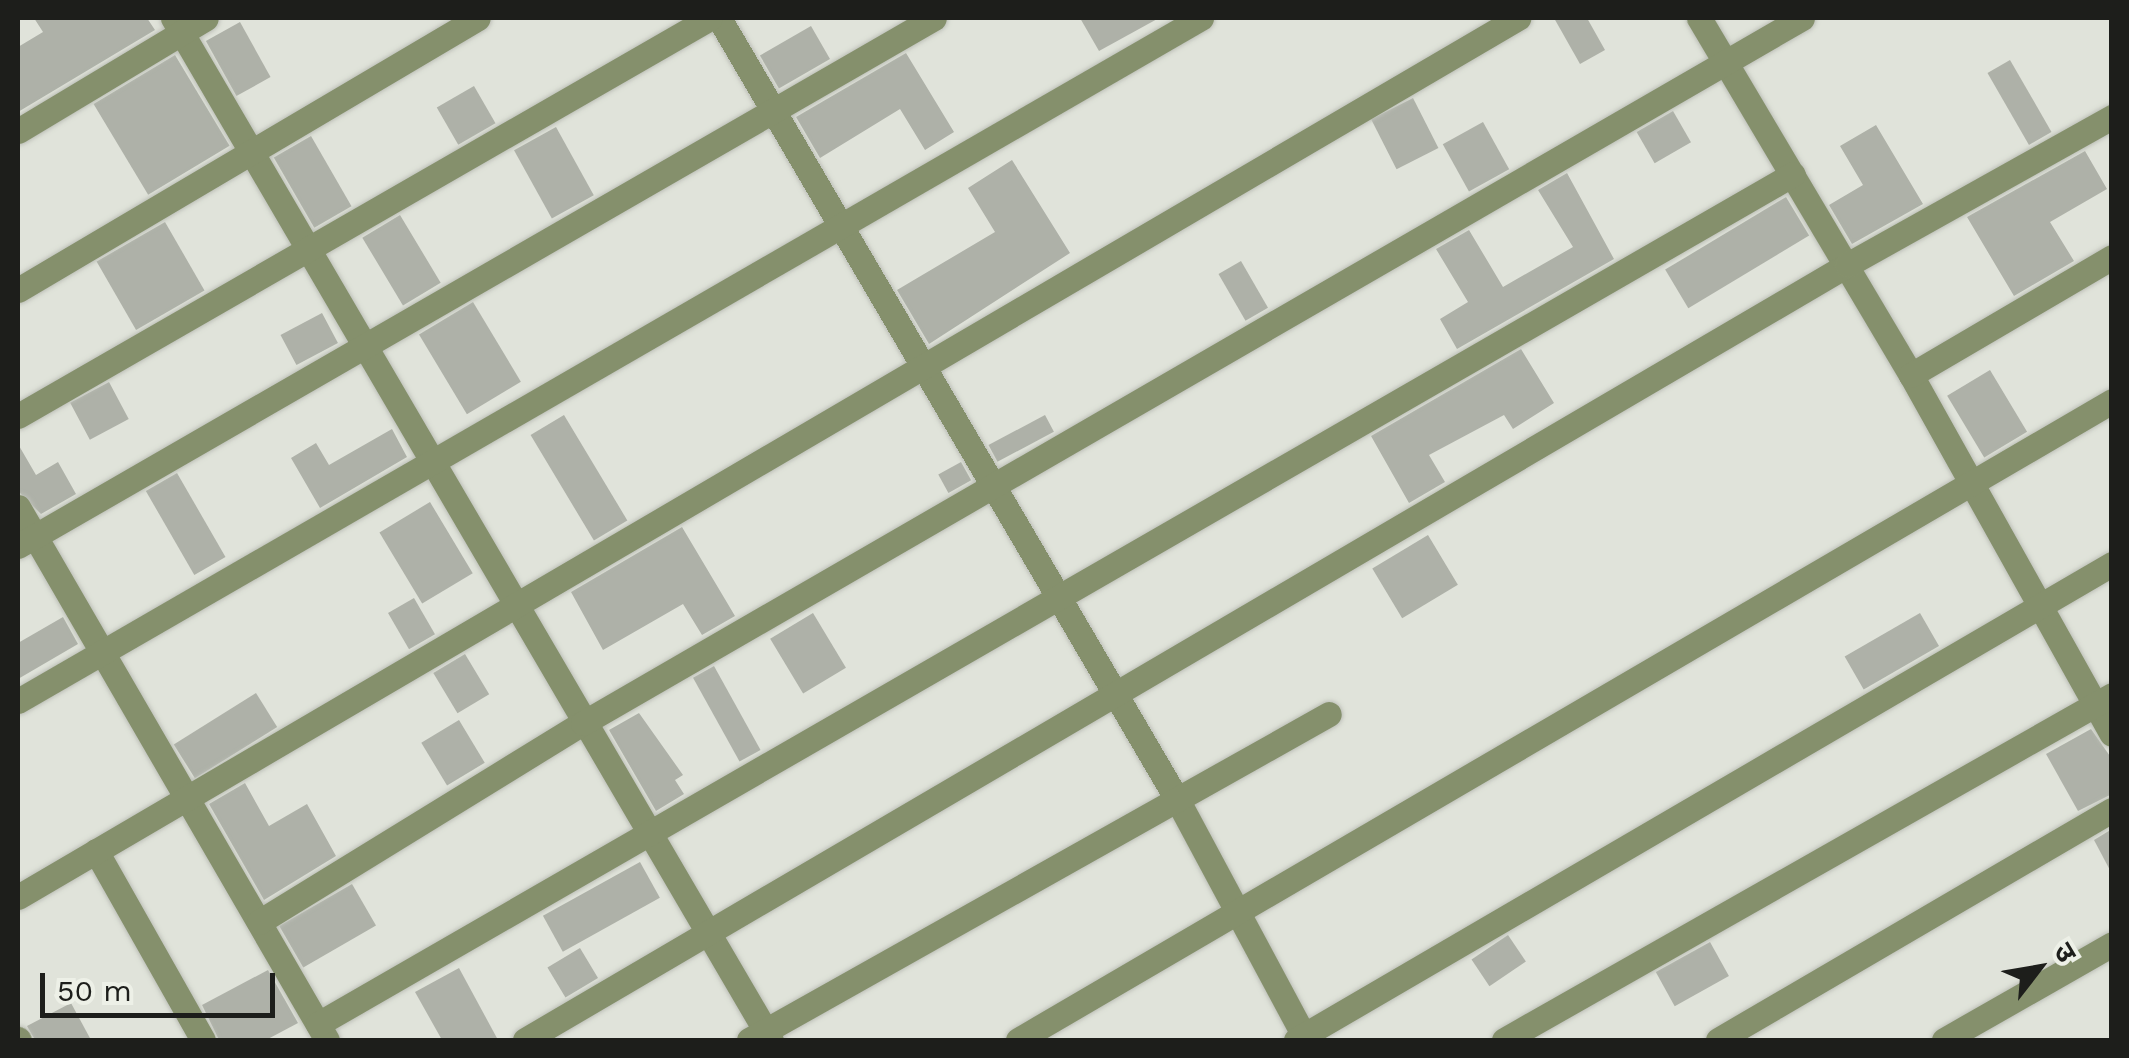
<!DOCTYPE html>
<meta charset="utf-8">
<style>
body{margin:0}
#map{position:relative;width:2129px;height:1058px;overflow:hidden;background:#e0e3da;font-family:"Work Sans","Noto Sans Devanagari",sans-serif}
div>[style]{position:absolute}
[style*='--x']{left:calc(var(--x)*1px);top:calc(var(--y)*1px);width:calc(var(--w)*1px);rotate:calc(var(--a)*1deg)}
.building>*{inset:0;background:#aeb1a8;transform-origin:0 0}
.roads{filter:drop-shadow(0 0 2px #bdc0b8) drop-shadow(0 0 2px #bdc0b8)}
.minor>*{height:25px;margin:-12.5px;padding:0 12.5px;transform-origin:12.5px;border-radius:12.5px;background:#85906c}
span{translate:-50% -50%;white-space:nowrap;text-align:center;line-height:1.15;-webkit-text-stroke:9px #edf0e7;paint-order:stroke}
.frame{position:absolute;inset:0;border:20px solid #1d1e1b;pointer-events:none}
.north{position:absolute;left:1989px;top:918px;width:100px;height:100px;-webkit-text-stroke:8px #edf0e7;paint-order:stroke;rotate:59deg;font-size:28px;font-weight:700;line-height:40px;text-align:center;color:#1d1e1b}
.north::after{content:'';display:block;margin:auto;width:35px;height:45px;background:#1d1e1b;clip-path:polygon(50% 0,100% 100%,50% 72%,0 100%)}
.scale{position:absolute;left:40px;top:973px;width:235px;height:45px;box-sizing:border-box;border:5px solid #1d1e1b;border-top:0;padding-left:12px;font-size:30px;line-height:35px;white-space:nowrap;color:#1d1e1b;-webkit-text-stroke:8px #edf0e7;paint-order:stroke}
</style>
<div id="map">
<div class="building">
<i style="clip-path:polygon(34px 18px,147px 18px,155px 30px,18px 112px,18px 47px,43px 32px)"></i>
<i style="clip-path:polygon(1080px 18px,1159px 18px,1099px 51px)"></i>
<i style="clip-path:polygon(1554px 18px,1587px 18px,1605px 50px,1580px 64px)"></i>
<i style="left:240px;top:22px;width:63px;height:39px;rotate:61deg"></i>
<i style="left:811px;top:26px;width:38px;height:59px;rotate:60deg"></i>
<i style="clip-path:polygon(906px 53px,954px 132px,925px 150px,900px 109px,820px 158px,796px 117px)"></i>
<i style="left:175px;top:55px;width:106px;height:95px;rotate:59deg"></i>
<i style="left:2010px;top:60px;width:83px;height:26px;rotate:60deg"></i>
<i style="left:474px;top:86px;width:43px;height:43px;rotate:60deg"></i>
<i style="left:1413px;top:98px;width:56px;height:47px;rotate:63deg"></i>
<i style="left:1673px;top:111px;width:36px;height:42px;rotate:60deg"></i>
<i style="left:1483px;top:122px;width:54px;height:46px;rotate:61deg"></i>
<i style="clip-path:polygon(1876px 125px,1923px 204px,1852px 244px,1829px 205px,1863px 185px,1840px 146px)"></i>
<i style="left:556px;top:127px;width:78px;height:48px;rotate:61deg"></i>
<i style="left:311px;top:136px;width:81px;height:43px;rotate:60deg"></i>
<i style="clip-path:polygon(2085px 151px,2107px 189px,2050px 222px,2074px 261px,2014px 296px,1967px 217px)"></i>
<i style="clip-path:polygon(1012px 160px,1070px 253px,929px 344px,897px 290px,995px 232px,968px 188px)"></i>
<i style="clip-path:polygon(1567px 173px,1614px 259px,1457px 349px,1440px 319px,1468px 302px,1436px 249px,1469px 230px,1503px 287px,1573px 247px,1538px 190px)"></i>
<i style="left:1786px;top:197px;width:45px;height:141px;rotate:59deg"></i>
<i style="left:400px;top:215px;width:79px;height:44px;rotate:59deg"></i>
<i style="left:165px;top:222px;width:79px;height:79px;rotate:60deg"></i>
<i style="left:1241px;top:261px;width:54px;height:26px;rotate:60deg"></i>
<i style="left:473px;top:302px;width:93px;height:63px;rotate:59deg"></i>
<i style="left:322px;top:313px;width:34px;height:47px;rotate:62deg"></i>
<i style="clip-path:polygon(1521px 349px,1554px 403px,1513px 429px,1504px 415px,1429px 455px,1445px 482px,1409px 503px,1371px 436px)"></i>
<i style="left:1990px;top:370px;width:72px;height:50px;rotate:59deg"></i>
<i style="left:109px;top:382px;width:42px;height:44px;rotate:62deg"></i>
<i style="left:564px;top:415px;width:123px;height:39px;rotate:59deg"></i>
<i style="left:1045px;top:415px;width:19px;height:64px;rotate:62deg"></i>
<i style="clip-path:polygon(392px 429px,407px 457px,320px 508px,291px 458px,316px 443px,329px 465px)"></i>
<i style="clip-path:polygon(18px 444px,36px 475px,58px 462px,76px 494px,41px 514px,18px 491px)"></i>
<i style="left:961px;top:462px;width:21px;height:26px;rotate:61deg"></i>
<i style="left:177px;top:473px;width:97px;height:36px;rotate:60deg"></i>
<i style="left:430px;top:502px;width:83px;height:59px;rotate:59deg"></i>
<i style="clip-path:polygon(682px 527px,735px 616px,702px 635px,683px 604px,603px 650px,571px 592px)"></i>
<i style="left:1428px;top:535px;width:58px;height:65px;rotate:59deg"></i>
<i style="left:414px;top:598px;width:42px;height:30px;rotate:60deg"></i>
<i style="left:813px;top:613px;width:64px;height:50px;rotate:59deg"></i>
<i style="left:1920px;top:613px;width:38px;height:87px;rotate:60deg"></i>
<i style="clip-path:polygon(63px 617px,78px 644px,18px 679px,18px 643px)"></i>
<i style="left:465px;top:654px;width:47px;height:37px;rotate:59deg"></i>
<i style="left:714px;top:666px;width:96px;height:24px;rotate:61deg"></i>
<i style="left:256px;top:693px;width:40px;height:97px;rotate:58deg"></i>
<i style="clip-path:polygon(639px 713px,683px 775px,675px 780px,684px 794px,656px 811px,609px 730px)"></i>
<i style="left:459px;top:720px;width:50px;height:44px;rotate:59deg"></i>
<i style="clip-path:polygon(2091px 729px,2112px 759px,2112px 794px,2078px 811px,2046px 754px)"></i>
<i style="clip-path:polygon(245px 783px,269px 826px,307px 804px,336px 856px,264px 900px,209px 804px)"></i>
<i style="clip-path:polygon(2112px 829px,2112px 874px,2094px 840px)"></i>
<i style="left:640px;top:862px;width:41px;height:111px;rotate:61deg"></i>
<i style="left:352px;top:884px;width:48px;height:84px;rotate:60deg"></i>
<i style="left:1508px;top:935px;width:32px;height:44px;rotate:56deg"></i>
<i style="left:1710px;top:942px;width:39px;height:62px;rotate:61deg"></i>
<i style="left:580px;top:948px;width:35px;height:38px;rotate:59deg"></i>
<i style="clip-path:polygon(459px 968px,498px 1040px,442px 1040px,415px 992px)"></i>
<i style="clip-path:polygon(268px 970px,298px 1023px,266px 1040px,219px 1040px,202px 1005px)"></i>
<i style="clip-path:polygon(71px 1003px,91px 1040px,35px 1040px,27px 1026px)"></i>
</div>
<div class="roads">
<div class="minor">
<i style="--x:173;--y:18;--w:1184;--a:59.67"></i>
<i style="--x:719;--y:18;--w:908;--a:59.62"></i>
<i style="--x:1178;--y:801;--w:271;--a:61.8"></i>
<i style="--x:1699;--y:18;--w:415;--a:59.3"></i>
<i style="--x:1911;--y:375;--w:411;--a:60.8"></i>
<i style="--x:18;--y:131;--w:219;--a:-31"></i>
<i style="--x:18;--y:290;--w:534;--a:-30.6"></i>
<i style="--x:1911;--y:375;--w:233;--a:-30.4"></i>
<i style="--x:18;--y:416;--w:798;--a:-29.91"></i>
<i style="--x:18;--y:507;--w:616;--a:59.9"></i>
<i style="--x:18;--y:546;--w:1057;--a:-29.96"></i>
<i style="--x:18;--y:701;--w:1366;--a:-30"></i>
<i style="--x:96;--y:851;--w:217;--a:60.5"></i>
<i style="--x:18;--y:897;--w:1739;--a:-30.37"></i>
<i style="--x:259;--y:922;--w:380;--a:-31.6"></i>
<i style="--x:583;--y:723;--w:1408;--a:-30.04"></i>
<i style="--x:318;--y:1024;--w:1702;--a:-29.95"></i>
<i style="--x:18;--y:1039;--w:1;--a:45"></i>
<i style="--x:525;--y:1040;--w:1532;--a:-30.38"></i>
<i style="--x:1847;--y:265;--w:304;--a:-29.2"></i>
<i style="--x:749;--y:1040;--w:665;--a:-29.34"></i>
<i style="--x:1018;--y:1040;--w:1267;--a:-30.29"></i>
<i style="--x:1296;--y:1040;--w:945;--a:-30.26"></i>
<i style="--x:1504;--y:1040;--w:699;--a:-29.57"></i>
<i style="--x:1718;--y:1040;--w:456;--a:-30.3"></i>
<i style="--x:1944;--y:1040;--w:193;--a:-29.7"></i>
</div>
</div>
<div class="frame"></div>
<div class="north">उ</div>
<div class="scale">50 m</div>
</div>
